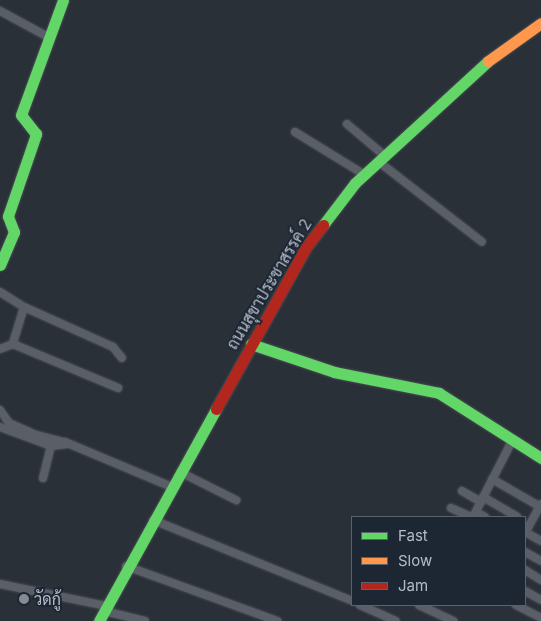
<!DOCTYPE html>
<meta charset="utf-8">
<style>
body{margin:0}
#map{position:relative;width:541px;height:621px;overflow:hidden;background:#2a3038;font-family:Inter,Sarabun,sans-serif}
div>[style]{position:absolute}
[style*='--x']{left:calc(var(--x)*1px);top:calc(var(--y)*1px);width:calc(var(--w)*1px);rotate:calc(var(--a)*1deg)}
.roads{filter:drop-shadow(0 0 1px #484c53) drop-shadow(0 0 1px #484c53)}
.street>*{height:8px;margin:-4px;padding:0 4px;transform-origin:4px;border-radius:4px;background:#5a5e66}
.fast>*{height:11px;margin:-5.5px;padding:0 5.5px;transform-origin:5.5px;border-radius:5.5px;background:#63d668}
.slow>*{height:11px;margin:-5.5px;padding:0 5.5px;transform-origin:5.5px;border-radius:5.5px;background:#ff974d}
.jam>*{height:11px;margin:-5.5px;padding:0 5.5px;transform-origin:5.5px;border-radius:5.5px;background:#b3261e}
.dots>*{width:14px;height:14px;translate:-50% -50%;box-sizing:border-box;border:2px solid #1d2633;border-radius:50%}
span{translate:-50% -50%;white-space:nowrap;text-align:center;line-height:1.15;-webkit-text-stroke:4px #1d2633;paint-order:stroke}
.street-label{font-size:16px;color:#b4bcc9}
.poi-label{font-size:16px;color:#b4bcc9}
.left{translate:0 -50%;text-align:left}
.legend{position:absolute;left:351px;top:516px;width:175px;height:90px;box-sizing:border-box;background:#1d2633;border:1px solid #59626f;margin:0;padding:6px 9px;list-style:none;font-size:15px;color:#b4bcc9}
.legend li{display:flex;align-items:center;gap:10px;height:25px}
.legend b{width:25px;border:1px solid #59626f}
</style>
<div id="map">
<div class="roads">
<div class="street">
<i style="--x:0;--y:11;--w:55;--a:28.4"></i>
<i style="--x:347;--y:124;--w:51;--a:40.2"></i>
<i style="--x:295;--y:132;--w:82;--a:31.6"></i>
<i style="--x:379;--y:162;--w:130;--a:37.8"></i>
<i style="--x:0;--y:292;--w:28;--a:32"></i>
<i style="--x:24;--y:307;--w:39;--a:107"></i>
<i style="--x:24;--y:307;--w:98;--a:24.2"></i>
<i style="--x:113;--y:347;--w:14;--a:51"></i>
<i style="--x:0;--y:349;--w:14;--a:-21"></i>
<i style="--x:13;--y:344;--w:114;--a:22.7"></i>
<i style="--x:0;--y:410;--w:16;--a:55"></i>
<i style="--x:9;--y:423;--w:30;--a:24"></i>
<i style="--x:36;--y:435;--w:30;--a:14"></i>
<i style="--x:65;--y:442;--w:116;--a:22.8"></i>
<i style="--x:0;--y:427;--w:54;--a:20.4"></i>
<i style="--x:51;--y:446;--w:17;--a:-7"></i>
<i style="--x:180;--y:472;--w:63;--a:26.6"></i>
<i style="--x:43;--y:478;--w:33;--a:-76"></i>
<i style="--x:492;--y:479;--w:54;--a:29.9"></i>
<i style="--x:462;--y:491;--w:22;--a:30"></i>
<i style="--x:483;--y:497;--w:39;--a:30"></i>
<i style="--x:451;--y:508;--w:22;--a:24"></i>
<i style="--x:476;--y:512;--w:10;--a:29"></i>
<i style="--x:473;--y:517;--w:85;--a:-62.8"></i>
<i style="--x:153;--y:520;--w:215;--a:22.1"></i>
<i style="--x:525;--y:532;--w:18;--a:29"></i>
<i style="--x:525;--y:533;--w:33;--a:-61"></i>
<i style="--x:525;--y:552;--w:18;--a:29"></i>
<i style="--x:126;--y:566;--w:161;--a:20"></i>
<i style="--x:525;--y:570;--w:19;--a:32"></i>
<i style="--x:0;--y:584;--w:108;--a:11.7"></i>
<i style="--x:525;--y:591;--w:18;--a:29"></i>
<i style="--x:360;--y:605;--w:39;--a:24"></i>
<i style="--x:419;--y:605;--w:38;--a:25"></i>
<i style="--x:516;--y:605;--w:28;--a:27"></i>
<i style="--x:104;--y:611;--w:42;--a:13.7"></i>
</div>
<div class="fast">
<i style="--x:323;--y:225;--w:53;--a:-52.7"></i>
<i style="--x:355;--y:183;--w:180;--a:-42.5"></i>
<i style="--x:0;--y:265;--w:36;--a:-67"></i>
<i style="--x:14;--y:232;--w:17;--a:-111"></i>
<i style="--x:8;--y:216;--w:87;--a:-71.1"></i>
<i style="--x:36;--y:134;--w:24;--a:-128"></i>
<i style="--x:21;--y:115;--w:122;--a:-69.9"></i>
<i style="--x:251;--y:344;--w:88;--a:18.6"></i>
<i style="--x:334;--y:372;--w:107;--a:11.3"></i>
<i style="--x:439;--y:393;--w:121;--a:32.5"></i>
<i style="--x:99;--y:621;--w:242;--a:-61.1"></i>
</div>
<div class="slow">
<i style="--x:488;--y:61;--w:65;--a:-35.6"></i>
</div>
<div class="jam">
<i style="--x:216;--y:409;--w:185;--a:-60.9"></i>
<i style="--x:306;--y:247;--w:28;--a:-52"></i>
</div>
</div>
<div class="dots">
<i style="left:24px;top:599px;background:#848b96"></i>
</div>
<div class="street-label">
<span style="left:269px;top:284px;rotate:-59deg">ถนนสุขาประชาสรรค์ 2</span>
</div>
<div class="poi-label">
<span class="left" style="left:34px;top:599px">วัดกู้</span>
</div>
<ul class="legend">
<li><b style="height:6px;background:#63d668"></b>Fast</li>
<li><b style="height:6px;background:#ff974d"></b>Slow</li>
<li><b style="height:6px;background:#b3261e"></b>Jam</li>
</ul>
</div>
